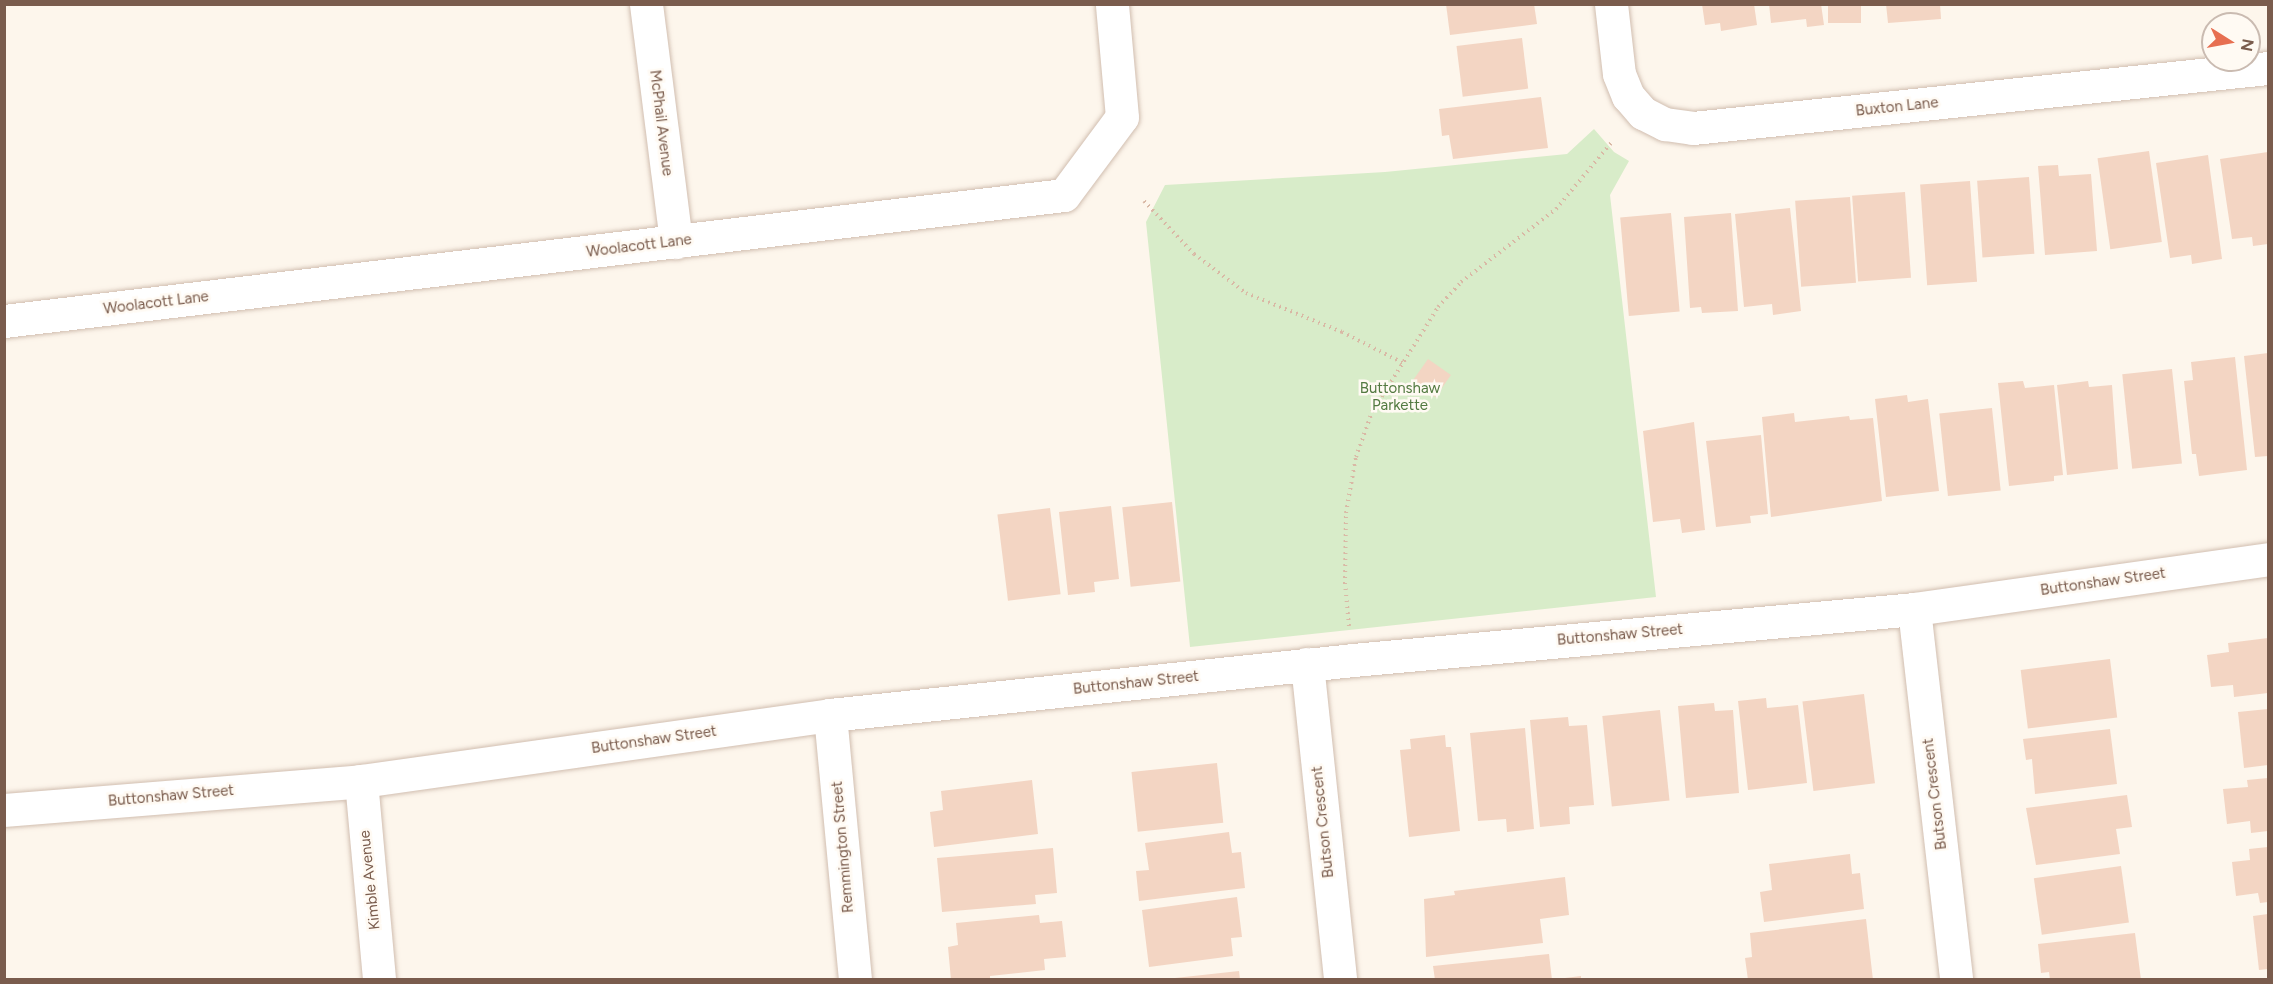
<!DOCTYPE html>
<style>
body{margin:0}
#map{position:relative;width:2273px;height:984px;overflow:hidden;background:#fdf6ec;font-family:Figtree,sans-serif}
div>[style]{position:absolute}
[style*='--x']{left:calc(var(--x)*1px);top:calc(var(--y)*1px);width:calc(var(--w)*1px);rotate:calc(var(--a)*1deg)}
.green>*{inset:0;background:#d8ecc9}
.building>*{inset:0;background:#f3d5c3;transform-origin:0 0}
.path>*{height:4px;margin-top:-2px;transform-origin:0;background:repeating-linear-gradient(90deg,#d9b8a5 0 1.5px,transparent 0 6px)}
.roads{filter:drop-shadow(0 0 2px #d1beb0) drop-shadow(0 0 2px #d1beb0)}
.minor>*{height:33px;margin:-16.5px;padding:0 16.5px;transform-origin:16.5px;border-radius:16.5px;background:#fff}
span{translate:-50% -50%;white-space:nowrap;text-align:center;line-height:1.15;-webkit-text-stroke:5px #fffaf3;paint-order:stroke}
.street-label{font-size:15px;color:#7a5c4d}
.park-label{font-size:15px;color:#537a41}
.frame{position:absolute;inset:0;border:6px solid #7a5c4d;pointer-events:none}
.north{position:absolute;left:2201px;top:12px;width:60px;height:60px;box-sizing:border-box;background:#fffaf3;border:2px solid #cabbb1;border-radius:50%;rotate:101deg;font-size:16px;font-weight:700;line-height:24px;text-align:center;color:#7a5c4d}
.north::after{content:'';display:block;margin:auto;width:21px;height:27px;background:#e76f51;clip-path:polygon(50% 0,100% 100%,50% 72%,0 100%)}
</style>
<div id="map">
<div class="green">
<i style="clip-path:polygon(1594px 129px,1614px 152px,1629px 161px,1610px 195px,1656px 597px,1190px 647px,1146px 222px,1165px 185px,1385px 172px,1567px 154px)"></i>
</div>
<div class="building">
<i style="clip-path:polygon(1446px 4px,1534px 4px,1537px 24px,1450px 35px)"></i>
<i style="clip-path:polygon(1702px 4px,1754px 4px,1757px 25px,1721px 31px,1720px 23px,1705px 25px)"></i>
<i style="clip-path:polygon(1769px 4px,1821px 4px,1824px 25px,1807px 27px,1806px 19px,1771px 23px)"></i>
<i style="left:1828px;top:4px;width:33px;height:19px"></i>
<i style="clip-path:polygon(1886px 4px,1940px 4px,1941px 19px,1888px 23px)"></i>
<i style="left:1522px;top:38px;width:51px;height:66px;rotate:83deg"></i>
<i style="clip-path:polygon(1541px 97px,1548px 148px,1453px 159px,1449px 135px,1442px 136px,1439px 109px)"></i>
<i style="left:2149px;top:151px;width:92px;height:52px;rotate:82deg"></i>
<i style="clip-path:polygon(2268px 152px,2268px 244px,2253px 246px,2252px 237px,2232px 239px,2220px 159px)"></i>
<i style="clip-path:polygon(2208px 155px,2222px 259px,2192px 264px,2191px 255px,2170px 258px,2156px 163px)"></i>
<i style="clip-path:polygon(2058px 165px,2059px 176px,2091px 174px,2097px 251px,2045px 255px,2038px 166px)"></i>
<i style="left:2029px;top:177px;width:77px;height:52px;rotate:86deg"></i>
<i style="left:1970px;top:181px;width:101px;height:50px;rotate:86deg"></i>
<i style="left:1905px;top:192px;width:86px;height:53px;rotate:86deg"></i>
<i style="left:1850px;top:197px;width:86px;height:55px;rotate:86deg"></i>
<i style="clip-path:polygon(1790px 208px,1801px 311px,1773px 315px,1772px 304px,1744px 307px,1735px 214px)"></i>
<i style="left:1671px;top:213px;width:99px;height:51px;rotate:85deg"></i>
<i style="clip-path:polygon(1731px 213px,1738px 311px,1702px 313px,1701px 307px,1690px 308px,1684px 217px)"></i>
<i style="clip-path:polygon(2268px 353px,2268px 456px,2255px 457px,2244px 356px)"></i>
<i style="clip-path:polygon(2235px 357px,2247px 470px,2199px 476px,2196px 454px,2192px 454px,2184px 381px,2193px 380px,2191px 362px)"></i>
<i style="left:1428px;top:359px;width:28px;height:27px;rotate:35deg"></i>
<i style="left:2172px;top:369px;width:95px;height:50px;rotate:84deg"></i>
<i style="clip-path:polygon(2023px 381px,2025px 388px,2054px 385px,2063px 475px,2054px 476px,2054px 481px,2009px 486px,1998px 383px)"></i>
<i style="clip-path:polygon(2088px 381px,2089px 387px,2112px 385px,2118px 469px,2067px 475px,2057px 385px)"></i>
<i style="clip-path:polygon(1907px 395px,1908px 402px,1928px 399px,1939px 491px,1886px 497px,1875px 399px)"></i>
<i style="left:1992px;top:408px;width:83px;height:53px;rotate:84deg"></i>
<i style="clip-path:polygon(1794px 413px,1795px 422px,1849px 416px,1850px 420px,1873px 418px,1882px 501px,1771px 517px,1762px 417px)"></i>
<i style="clip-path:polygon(1694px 422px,1705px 530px,1682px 533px,1680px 519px,1653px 522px,1643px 431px)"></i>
<i style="clip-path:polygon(1761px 435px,1768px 514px,1750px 516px,1751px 523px,1716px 527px,1706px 441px)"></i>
<i style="left:1172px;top:502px;width:80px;height:50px;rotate:84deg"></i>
<i style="clip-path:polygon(1111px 506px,1119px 579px,1094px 582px,1095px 592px,1068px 595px,1059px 512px)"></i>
<i style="left:1050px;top:508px;width:87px;height:53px;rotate:83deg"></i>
<i style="clip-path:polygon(2268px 638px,2268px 693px,2234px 697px,2233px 685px,2211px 687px,2207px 655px,2229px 652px,2228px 643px)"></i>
<i style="left:2110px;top:659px;width:59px;height:90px;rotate:83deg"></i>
<i style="left:1864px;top:694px;width:90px;height:62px;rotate:83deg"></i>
<i style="clip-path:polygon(1766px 698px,1767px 708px,1798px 705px,1807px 783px,1748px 790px,1738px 701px)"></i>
<i style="clip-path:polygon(1714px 703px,1715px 711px,1733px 710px,1739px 793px,1686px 798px,1678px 706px)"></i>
<i style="clip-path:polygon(2268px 709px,2268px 765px,2244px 768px,2238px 712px)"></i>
<i style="left:1660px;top:710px;width:91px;height:58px;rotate:84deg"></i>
<i style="clip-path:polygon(1568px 717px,1569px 726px,1587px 725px,1594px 805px,1569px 807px,1570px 824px,1540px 827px,1530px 720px)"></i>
<i style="clip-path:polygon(1525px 728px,1534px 829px,1507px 832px,1506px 819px,1478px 821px,1470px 733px)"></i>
<i style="clip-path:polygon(2110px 729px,2117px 784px,2035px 794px,2032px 759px,2026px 760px,2023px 739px)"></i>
<i style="clip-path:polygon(1445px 735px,1446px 747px,1451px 747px,1460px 831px,1409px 837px,1400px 750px,1411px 749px,1410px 739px)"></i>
<i style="left:1217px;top:763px;width:60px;height:86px;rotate:84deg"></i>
<i style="clip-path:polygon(2268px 778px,2268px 831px,2251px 833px,2250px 821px,2227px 824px,2223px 789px,2248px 787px,2247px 780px)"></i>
<i style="clip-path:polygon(1032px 780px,1038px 834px,934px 847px,930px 812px,943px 810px,941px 791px)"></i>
<i style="clip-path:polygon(2127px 795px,2132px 827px,2116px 829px,2120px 854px,2036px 865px,2026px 808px)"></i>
<i style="clip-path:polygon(1229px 832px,1232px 853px,1241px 852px,1245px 888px,1139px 901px,1136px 871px,1149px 870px,1145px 843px)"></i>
<i style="clip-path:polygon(2268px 847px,2268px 902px,2260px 903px,2258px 893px,2236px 896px,2232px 862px,2250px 860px,2249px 849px)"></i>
<i style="clip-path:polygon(1053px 848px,1057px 893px,1035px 895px,1036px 904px,942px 912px,937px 858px)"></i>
<i style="clip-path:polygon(1850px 854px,1852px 874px,1860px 873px,1864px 909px,1764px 922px,1760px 892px,1772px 890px,1769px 864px)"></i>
<i style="left:2121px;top:866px;width:57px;height:88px;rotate:82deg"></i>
<i style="clip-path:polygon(1565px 877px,1569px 915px,1540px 919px,1543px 943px,1426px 957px,1424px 899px,1455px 895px,1454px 891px)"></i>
<i style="clip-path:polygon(1237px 897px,1242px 937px,1231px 938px,1233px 956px,1149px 967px,1142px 910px)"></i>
<i style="clip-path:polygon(2268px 914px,2268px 969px,2259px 970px,2253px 916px)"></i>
<i style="clip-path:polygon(1039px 915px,1040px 923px,1062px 921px,1066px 957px,1044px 959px,1045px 970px,990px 976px,990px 980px,951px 980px,948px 947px,958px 945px,956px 923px)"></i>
<i style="clip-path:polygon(1866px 919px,1873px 980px,1748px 980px,1745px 958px,1752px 957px,1750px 933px)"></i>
<i style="clip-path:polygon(2135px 933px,2141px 980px,2050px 980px,2049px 972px,2041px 973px,2038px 944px)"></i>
<i style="clip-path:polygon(1549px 954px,1552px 980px,1435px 980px,1433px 966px)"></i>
<i style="clip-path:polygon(1239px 971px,1240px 980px,1175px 980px,1175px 978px)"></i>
<i style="clip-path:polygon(1581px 976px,1581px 980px,1565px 980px,1565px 978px)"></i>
</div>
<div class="path">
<i style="--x:1144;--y:201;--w:73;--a:46.7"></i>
<i style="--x:1194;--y:254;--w:65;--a:36.9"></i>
<i style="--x:1246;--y:293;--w:104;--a:22.1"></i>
<i style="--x:1342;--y:332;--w:68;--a:26.9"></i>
<i style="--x:1349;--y:626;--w:42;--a:-95.4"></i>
<i style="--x:1345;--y:584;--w:71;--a:-89.2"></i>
<i style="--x:1346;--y:513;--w:57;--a:-79.9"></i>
<i style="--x:1356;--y:457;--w:48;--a:-70.4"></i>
<i style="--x:1372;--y:412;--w:124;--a:-57.8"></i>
<i style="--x:1438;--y:307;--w:34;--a:-47"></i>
<i style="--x:1461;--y:282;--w:120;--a:-37.5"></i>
<i style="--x:1556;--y:209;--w:86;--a:-50.2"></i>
</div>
<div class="roads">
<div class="minor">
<i style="--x:646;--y:4;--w:240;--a:82.8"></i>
<i style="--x:1611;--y:4;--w:70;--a:83.5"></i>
<i style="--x:1619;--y:74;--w:24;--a:68"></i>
<i style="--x:1628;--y:96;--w:23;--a:49"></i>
<i style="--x:1643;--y:113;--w:25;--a:27"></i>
<i style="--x:1665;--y:124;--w:28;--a:8"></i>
<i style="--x:1693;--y:128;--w:578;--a:-5.96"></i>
<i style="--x:4;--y:321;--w:1067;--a:-6.78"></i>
<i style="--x:1064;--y:195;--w:97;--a:-53.4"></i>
<i style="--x:1122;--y:117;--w:113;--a:-95.1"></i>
<i style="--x:1914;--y:609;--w:373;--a:83.5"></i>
<i style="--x:1307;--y:664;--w:318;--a:84"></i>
<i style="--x:830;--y:715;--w:266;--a:84.6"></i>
<i style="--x:361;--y:781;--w:200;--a:84.8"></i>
<i style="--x:4;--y:810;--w:358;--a:-4.6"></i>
<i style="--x:361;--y:781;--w:474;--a:-8"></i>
<i style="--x:830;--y:715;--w:526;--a:-6"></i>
<i style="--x:1353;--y:660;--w:563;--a:-5.19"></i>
<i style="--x:1914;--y:609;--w:358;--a:-8"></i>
</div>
</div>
<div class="street-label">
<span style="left:1897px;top:107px;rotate:-6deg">Buxton Lane</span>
<span style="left:661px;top:123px;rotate:83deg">McPhail Avenue</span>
<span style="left:639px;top:246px;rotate:-7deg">Woolacott Lane</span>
<span style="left:156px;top:303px;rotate:-7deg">Woolacott Lane</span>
<span style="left:2103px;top:582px;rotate:-8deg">Buttonshaw Street</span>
<span style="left:1620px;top:635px;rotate:-5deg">Buttonshaw Street</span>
<span style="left:1136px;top:683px;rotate:-6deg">Buttonshaw Street</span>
<span style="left:654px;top:740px;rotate:-8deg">Buttonshaw Street</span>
<span style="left:1935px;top:794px;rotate:-97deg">Butson Crescent</span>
<span style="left:171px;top:796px;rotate:-5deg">Buttonshaw Street</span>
<span style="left:1323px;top:822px;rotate:-96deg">Butson Crescent</span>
<span style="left:843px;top:847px;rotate:-95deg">Remmington Street</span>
<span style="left:370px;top:880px;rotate:-96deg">Kimble Avenue</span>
</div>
<div class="park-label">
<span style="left:1400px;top:397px">Buttonshaw<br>Parkette</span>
</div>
<div class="frame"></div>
<div class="north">N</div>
</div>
